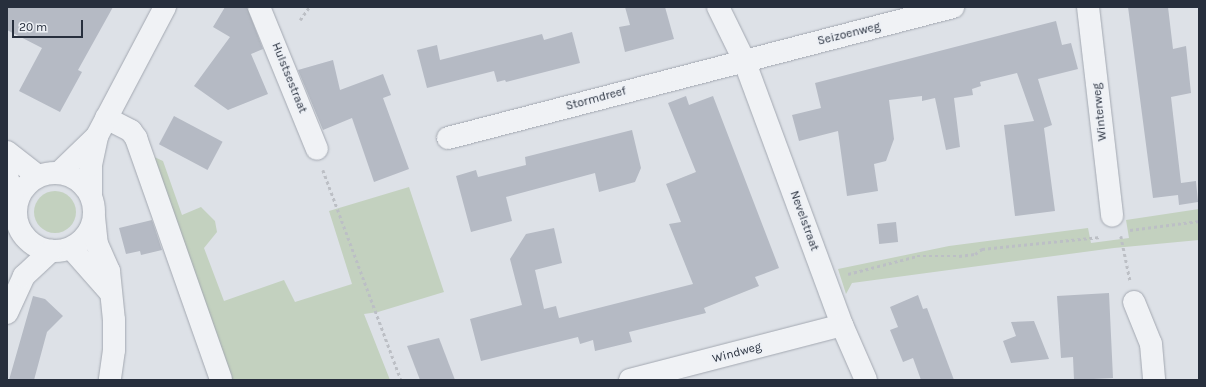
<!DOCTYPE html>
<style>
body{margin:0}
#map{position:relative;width:1206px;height:387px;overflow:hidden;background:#dde1e7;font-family:Karla,sans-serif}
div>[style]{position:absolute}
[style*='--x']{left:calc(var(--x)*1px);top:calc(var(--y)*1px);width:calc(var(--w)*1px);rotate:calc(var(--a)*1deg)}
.green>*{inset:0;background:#c3d1bf}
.round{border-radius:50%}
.building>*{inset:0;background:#b5bac4;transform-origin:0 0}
.path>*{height:2.5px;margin-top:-1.25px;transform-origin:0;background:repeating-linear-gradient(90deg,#bcbfc5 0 3px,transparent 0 6px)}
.roads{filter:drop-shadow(0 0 1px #a3a8b1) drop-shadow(0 0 1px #a3a8b1)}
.minor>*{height:22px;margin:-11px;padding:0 11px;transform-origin:11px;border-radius:11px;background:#f0f2f5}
.minor>.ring{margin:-11px;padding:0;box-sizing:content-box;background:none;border:22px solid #f0f2f5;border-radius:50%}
span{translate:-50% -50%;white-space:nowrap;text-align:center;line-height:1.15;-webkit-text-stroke:3.5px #edf0f5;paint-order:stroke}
.street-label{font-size:12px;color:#272f3d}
.frame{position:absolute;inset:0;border:8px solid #272f3d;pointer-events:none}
.scale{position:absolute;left:12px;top:20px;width:71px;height:18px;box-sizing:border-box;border:2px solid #272f3d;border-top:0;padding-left:5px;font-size:12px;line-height:14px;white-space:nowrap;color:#272f3d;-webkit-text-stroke:3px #edf0f5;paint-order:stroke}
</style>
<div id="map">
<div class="green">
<i style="clip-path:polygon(150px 155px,163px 161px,182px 215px,201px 207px,215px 221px,217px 232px,204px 248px,224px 301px,284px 280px,295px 302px,352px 284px,329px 211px,409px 187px,444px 292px,378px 312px,364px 314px,390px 380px,232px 380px,211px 331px)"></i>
<i class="round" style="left:34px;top:191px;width:42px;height:42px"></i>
<i style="clip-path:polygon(1199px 209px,1199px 240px,1114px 248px,852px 283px,846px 294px,838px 269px,949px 246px,1088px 228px,1091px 243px,1129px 238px,1126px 220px)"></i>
</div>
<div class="building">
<i style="clip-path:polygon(7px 7px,113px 7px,78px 70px,82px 72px,60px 112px,19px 91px,42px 48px,7px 30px)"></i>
<i style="clip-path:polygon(225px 7px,247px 7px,263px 49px,251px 54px,268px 94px,228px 110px,194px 86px,230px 37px,213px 27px)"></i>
<i style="clip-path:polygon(625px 7px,665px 7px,674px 39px,625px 52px,619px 27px,630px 25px)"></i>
<i style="clip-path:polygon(1128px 7px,1168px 7px,1173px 49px,1186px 46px,1191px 93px,1171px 97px,1181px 183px,1196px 181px,1198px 202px,1179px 205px,1178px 195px,1153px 198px)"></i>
<i style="clip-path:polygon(1056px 21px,1062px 45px,1071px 43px,1078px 69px,1038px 79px,1052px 125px,1044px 128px,1055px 211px,1015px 216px,1004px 125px,1034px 121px,1017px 73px,980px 82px,981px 86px,972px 89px,973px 95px,954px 98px,960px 147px,946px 150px,935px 98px,922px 101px,922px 96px,889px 100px,894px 139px,886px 161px,874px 164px,878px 191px,847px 196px,838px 131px,799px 141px,792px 115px,821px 108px,815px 83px)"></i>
<i style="clip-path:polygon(572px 32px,580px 63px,506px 82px,505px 80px,497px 82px,494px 71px,427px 88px,417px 50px,437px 45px,440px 60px,542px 34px,544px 40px)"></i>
<i style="clip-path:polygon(333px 60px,340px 90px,383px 74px,391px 95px,383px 98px,409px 169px,374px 182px,352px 118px,323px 130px,298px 70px)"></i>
<i style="clip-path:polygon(686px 96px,689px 105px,713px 96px,779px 268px,755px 277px,759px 286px,704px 308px,706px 313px,629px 332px,632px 342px,595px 351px,593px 340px,580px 344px,578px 337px,481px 361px,470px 319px,522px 305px,510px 259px,526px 234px,554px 228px,562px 263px,535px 270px,544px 309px,556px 306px,559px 318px,693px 284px,669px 224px,681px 222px,666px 184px,696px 172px,668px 103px)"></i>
<i style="left:174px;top:116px;width:55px;height:32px;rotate:28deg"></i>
<i style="clip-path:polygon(632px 130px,641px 168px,635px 182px,599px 192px,595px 173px,506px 197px,512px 221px,471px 232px,456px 176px,476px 170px,478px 177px,526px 165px,525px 157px)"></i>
<i style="clip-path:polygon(152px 220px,162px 250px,141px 255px,140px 251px,126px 254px,119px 228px)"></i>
<i style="left:896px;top:222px;width:20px;height:19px;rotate:84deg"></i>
<i style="clip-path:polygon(1109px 293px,1113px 378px,1074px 380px,1073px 357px,1061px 358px,1057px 296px)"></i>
<i style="clip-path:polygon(918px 295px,923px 309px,927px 308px,954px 380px,921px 380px,913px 358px,903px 362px,890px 330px,898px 327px,890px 307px)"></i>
<i style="clip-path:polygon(33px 296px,45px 299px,63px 316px,47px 332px,34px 380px,9px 380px)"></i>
<i style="clip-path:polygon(1034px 321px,1049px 359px,1011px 363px,1003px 341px,1016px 336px,1011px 322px)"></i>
<i style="clip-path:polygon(439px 338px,455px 380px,420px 380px,407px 346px)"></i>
</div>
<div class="path">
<i style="--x:300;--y:20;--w:16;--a:-55"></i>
<i style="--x:323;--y:170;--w:224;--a:69.6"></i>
<i style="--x:1130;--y:230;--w:70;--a:-7.4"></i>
<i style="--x:1121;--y:236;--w:45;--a:78.4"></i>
<i style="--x:848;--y:274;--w:71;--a:-14.6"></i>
<i style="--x:917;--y:256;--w:42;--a:0"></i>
<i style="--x:959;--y:256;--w:16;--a:-7"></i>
<i style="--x:975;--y:254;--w:9;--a:-36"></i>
<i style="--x:982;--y:249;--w:119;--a:-5.8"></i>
</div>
<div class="roads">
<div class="minor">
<i style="--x:259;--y:7;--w:153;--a:67.8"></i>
<i style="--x:718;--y:7;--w:59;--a:63.9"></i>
<i style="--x:744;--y:60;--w:283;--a:69.7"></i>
<i style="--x:842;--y:325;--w:60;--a:66.4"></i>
<i style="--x:1088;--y:7;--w:210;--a:83.4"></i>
<i style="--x:106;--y:118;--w:28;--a:27"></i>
<i style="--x:131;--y:131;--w:9;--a:54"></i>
<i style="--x:136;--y:138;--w:256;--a:70.6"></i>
<i style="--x:448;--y:138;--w:522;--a:-14.54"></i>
<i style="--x:7;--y:152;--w:39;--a:38"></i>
<i class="ring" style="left:16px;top:173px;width:56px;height:56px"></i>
<i style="--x:59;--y:173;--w:53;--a:-44.2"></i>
<i style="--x:7;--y:175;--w:34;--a:76"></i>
<i style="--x:91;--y:195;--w:30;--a:-90"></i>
<i style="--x:91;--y:165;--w:30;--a:-78"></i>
<i style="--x:97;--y:136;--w:146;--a:-62.2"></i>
<i style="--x:94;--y:217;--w:27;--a:84"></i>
<i style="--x:97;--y:244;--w:30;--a:66"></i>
<i style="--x:109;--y:271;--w:49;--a:84.2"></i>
<i style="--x:114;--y:320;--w:30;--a:90"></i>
<i style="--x:114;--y:350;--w:30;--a:98"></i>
<i style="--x:71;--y:248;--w:57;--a:48.5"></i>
<i style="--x:1134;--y:302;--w:45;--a:68"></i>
<i style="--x:1151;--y:344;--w:36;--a:85"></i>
<i style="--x:7;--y:313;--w:41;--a:-65.3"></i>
<i style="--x:24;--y:276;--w:37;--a:-43"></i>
<i style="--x:630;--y:380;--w:219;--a:-14.5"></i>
</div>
</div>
<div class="street-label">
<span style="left:849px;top:34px;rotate:-14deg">Seizoenweg</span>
<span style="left:289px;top:78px;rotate:68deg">Hulstsestraat</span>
<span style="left:596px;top:99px;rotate:-15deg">Stormdreef</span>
<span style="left:1100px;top:112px;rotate:-96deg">Winterweg</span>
<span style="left:804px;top:221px;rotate:70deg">Nevelstraat</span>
<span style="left:737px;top:353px;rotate:-15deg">Windweg</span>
</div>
<div class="frame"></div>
<div class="scale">20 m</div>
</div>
